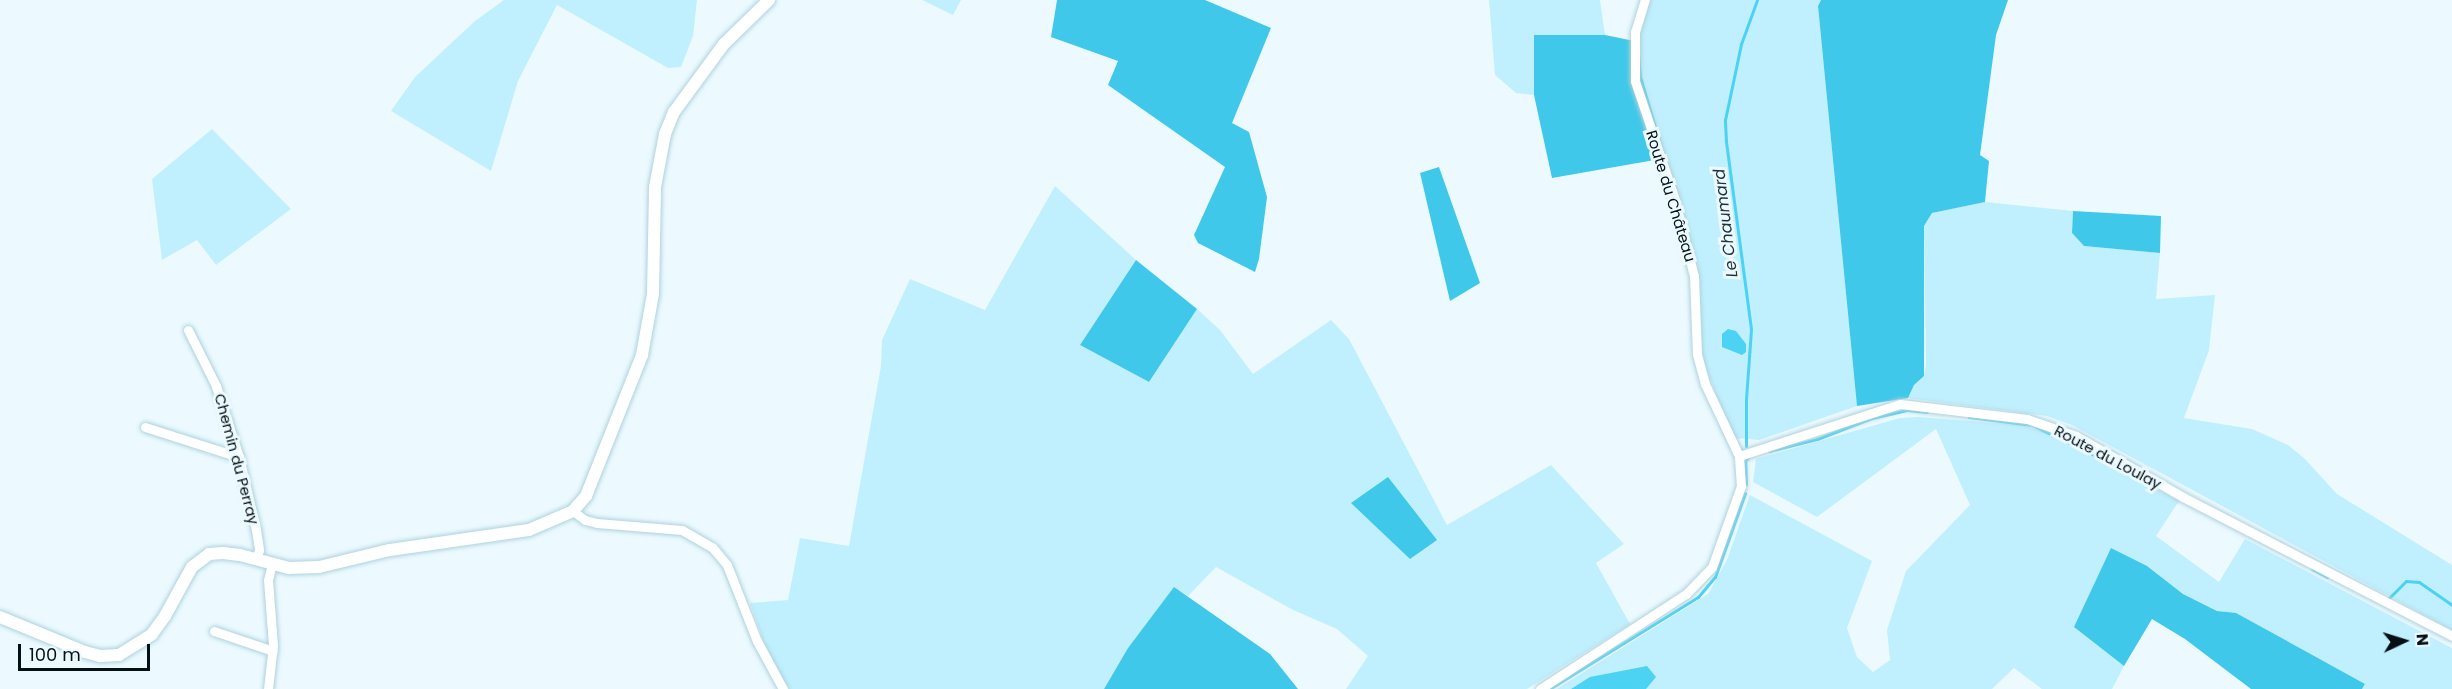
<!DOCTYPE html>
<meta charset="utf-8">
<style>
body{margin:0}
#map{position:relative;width:2452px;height:689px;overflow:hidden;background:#ecfaff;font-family:Poppins,sans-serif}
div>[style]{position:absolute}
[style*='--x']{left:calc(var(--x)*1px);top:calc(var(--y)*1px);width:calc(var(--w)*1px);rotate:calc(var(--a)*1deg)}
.green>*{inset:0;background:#c0f0fe}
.forest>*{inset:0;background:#3fc8e9}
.water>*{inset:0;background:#4cd2f3}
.stream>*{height:3px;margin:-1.5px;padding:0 1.5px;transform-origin:1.5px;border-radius:1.5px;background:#4cd2f3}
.roads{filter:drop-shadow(0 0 2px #aed2dd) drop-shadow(0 0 2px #aed2dd)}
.street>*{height:9px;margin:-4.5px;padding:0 4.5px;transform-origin:4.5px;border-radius:4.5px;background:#fff}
.secondary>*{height:12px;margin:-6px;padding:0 6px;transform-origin:6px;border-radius:6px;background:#fff}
span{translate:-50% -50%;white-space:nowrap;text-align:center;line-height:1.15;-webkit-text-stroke:6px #ecfaff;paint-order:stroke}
.street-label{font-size:15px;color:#041014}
.water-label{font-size:16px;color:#1d333a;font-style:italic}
.north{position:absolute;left:2374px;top:611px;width:60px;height:60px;-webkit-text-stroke:4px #ecfaff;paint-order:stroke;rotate:86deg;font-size:16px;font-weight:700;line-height:24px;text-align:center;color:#041014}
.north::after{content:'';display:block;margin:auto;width:21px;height:27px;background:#041014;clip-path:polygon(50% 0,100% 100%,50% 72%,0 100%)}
.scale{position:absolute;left:18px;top:644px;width:132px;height:27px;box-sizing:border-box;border:3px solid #041014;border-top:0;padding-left:8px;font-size:18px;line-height:21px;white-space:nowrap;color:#041014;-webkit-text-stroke:4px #ecfaff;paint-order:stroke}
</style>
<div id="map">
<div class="green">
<i style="clip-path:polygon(504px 0,697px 0,693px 36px,681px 67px,668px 68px,557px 5px,518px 81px,491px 171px,391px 111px,415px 77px,475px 21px)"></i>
<i style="clip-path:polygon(922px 0,961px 0,953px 15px)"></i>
<i style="clip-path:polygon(1489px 0,1600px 0,1605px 35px,1534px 36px,1534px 95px,1516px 93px,1495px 75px)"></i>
<i style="clip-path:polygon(1650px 0,1821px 0,1818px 6px,1857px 406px,1759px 440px,1735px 438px,1703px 363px,1694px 255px,1642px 77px,1638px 56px,1640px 31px)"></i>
<i style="clip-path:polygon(212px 129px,291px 209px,216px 265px,197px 240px,162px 260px,152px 179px)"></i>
<i style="clip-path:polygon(1055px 186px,1136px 260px,1080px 345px,1149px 382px,1197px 309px,1220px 330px,1253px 374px,1331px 320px,1349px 339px,1447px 525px,1551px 465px,1624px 544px,1596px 563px,1630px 624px,1527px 689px,1346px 689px,1368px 656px,1337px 629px,1293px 610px,1216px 567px,1188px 596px,1174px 588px,1128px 648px,1104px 689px,789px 689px,767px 650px,750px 603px,788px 600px,800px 538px,849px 546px,881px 366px,882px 340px,910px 279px,985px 310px)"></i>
<i style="clip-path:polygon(1985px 202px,2073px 211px,2072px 233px,2084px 246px,2160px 253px,2156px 299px,2215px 295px,2209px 350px,2184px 418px,2252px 429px,2288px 445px,2305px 459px,2337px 494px,2452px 565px,2452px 630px,2072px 425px,2047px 416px,1908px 398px,1914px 385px,1924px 376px,1926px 365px,1924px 226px,1932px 213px)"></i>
<i style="clip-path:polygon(1918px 417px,2022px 425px,2060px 437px,2179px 501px,2156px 536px,2219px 582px,2245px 539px,2452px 648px,2452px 689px,2362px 689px,2365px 684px,2236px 614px,2217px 611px,2183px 594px,2147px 566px,2074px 627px,2124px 666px,2112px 689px,2042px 689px,2014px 668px,1992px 689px,1557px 689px,1708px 594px,1727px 560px,1750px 495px,1872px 561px,1847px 628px,1857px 657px,1873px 672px,1890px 660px,1887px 630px,1906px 571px,1970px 505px,1936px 429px,1817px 517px,1753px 482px,1756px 459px,1900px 418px)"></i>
</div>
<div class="forest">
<i style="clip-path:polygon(1057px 0,1205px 0,1271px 28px,1232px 123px,1249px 132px,1267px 197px,1259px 259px,1255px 272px,1198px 243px,1194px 235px,1225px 167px,1108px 85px,1118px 61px,1051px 37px)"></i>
<i style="clip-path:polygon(1821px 0,2008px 0,1996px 35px,1980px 155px,1989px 161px,1985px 202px,1932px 213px,1924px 226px,1924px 376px,1914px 385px,1908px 398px,1857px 406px,1818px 6px)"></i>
<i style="clip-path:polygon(1534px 35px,1605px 35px,1639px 42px,1642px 77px,1666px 158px,1552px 178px,1534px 95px)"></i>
<i style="clip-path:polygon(1439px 167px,1480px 283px,1450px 301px,1420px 173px)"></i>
<i style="clip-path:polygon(2073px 211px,2161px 216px,2160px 253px,2084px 246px,2072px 233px)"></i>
<i style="clip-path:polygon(1136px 260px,1197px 309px,1149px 382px,1080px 345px)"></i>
<i style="clip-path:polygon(1388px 477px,1437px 540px,1410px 559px,1351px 503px)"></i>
<i style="clip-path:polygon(2111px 548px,2147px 566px,2183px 594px,2217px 611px,2236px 613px,2365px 684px,2362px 689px,2251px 689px,2185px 639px,2152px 619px,2124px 666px,2074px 627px)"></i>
<i style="clip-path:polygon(1174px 587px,1270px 654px,1298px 689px,1104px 689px,1128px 648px)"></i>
</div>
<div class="water">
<i style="clip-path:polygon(1728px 329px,1736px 331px,1746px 344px,1746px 352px,1742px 355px,1722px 347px,1722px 334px)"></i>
<i style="clip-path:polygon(1647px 666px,1656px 677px,1646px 689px,1571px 689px,1590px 677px)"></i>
</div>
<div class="stream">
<i style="--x:1969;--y:417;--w:64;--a:7.2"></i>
<i style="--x:2032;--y:425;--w:113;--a:25.7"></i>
<i style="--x:1746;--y:446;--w:47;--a:-90"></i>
<i style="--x:1746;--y:399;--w:70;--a:-85.9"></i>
<i style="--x:1751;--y:329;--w:190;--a:-97.6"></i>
<i style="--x:1726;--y:141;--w:21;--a:-93"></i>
<i style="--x:1725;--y:120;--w:78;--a:-78.1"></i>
<i style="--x:1741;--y:44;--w:47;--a:-70"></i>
<i style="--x:1769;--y:451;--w:49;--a:-14"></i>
<i style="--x:1817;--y:439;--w:59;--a:-20.9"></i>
<i style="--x:1872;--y:418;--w:37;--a:-13"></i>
<i style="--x:1908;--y:410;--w:19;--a:6"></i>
<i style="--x:1746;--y:484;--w:23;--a:-92"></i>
<i style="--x:1745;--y:461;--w:6;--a:-51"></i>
<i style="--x:2312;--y:569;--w:17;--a:28"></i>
<i style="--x:2389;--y:598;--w:24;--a:-45"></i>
<i style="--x:2406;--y:581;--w:13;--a:4"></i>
<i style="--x:2419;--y:582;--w:40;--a:34.9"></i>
<i style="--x:1549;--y:689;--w:175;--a:-31.7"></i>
<i style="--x:1698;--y:597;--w:26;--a:-50"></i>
<i style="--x:1715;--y:577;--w:89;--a:-70.3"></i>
</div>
<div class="roads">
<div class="street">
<i style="--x:188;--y:330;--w:63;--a:63.4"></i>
<i style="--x:216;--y:386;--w:75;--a:72.1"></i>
<i style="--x:239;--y:457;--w:75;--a:76.9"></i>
<i style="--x:256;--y:530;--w:20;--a:81"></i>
<i style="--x:259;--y:550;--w:9;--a:108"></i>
<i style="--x:145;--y:427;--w:99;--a:17.7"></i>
<i style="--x:1739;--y:456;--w:169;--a:-17.9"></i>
<i style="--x:1900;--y:404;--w:128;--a:6.7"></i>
<i style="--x:2027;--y:419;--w:52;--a:19.1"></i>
<i style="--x:2076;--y:436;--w:123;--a:29.7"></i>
<i style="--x:2183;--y:497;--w:303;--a:27.3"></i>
<i style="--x:573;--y:511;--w:15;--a:37"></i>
<i style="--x:585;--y:520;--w:12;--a:14"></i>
<i style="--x:597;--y:523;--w:85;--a:4.7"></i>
<i style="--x:682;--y:530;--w:34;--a:30"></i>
<i style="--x:712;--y:547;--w:23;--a:50"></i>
<i style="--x:727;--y:565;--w:82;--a:68.5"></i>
<i style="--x:757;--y:641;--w:55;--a:61.6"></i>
<i style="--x:214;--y:631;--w:62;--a:18.7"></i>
<i style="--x:268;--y:689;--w:44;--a:-83.5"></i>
<i style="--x:273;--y:645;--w:65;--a:-94.4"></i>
<i style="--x:268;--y:580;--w:16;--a:-76"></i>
<i style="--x:1540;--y:689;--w:174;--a:-33.1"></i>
<i style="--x:1686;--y:594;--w:37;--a:-46"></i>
<i style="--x:1712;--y:567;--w:86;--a:-70.3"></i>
<i style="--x:1741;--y:486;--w:30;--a:-94"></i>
<i style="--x:1739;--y:456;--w:80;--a:-115.3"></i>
<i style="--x:1705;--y:384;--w:31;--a:-105"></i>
<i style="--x:1697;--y:354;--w:78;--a:-92.2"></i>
<i style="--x:1694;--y:276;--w:81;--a:-104.2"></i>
<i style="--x:1674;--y:197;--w:122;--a:-108.6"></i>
<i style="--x:1635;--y:81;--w:49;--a:-90"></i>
<i style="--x:1635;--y:32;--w:34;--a:-73"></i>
</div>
<div class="secondary">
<i style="--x:0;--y:617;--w:92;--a:22.4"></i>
<i style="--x:85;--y:652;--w:16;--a:15"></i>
<i style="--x:100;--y:656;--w:19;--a:-3"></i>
<i style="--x:119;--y:655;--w:39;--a:-32"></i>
<i style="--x:152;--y:634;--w:22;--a:-54"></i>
<i style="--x:165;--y:616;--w:56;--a:-61.1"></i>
<i style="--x:192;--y:567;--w:21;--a:-37"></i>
<i style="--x:209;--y:554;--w:14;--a:-4"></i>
<i style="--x:223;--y:553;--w:17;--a:7"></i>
<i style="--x:240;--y:555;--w:51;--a:14.9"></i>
<i style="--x:289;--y:568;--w:30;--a:-2"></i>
<i style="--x:319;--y:567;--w:73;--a:-13.5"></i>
<i style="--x:390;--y:550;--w:140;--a:-8.2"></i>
<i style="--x:529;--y:530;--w:48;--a:-23.4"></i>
<i style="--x:573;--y:511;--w:20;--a:-49"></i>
<i style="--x:586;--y:496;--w:152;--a:-68.3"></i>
<i style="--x:642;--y:355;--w:62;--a:-79.8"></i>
<i style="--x:653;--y:294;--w:107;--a:-88.9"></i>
<i style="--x:655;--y:187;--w:54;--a:-79.3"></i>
<i style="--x:665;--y:134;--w:24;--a:-68"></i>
<i style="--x:674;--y:112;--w:84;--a:-53.7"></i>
<i style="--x:724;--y:44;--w:63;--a:-44.4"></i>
</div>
</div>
<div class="street-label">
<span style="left:1671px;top:196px;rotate:73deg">Route du Château</span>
<span style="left:2108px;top:457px;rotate:28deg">Route du Loulay</span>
<span style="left:237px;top:459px;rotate:75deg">Chemin du Perray</span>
</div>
<div class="water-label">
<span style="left:1726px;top:223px;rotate:-97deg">Le Chaumard</span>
</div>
<div class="north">N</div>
<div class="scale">100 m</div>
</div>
